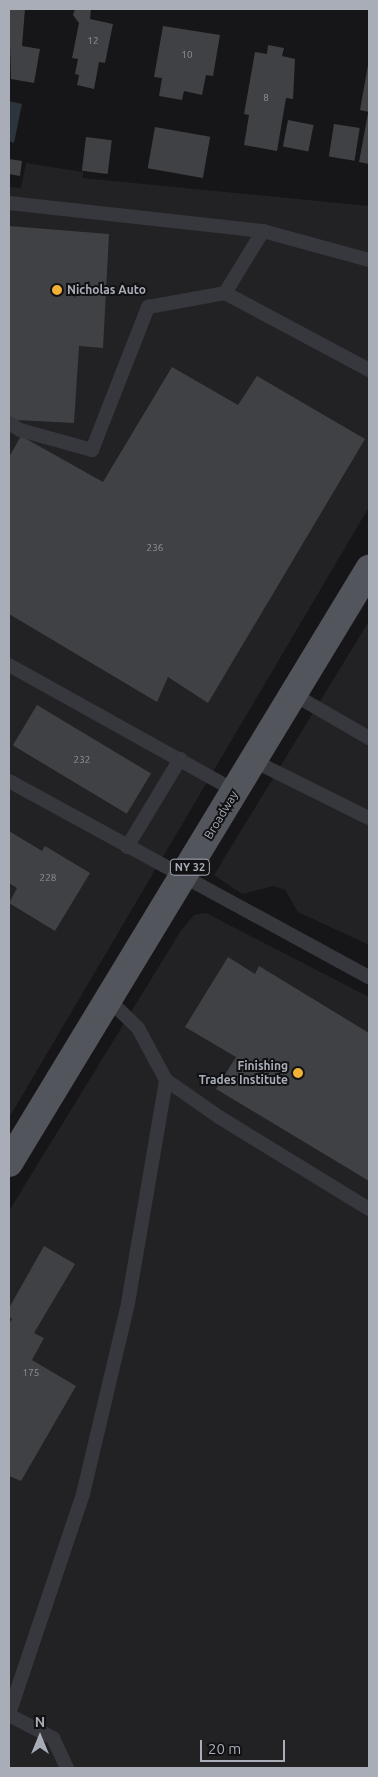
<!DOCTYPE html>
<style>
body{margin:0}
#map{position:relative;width:378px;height:1777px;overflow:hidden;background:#161618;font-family:Ubuntu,sans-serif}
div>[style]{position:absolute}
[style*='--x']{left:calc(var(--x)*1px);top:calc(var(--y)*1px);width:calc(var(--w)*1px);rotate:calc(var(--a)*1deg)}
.built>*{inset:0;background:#222225}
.water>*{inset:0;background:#2c353c}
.building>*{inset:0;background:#404145;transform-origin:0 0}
.service>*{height:14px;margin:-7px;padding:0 7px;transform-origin:7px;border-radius:7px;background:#37383d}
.primary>*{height:28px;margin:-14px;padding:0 14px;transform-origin:14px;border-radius:14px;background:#53555c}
.dots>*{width:14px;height:14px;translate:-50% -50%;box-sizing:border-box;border:2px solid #111113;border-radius:50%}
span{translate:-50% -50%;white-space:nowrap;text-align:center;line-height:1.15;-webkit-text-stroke:4px #111113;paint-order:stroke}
.number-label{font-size:10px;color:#8e929b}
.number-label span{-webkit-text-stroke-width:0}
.shield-label span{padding:1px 4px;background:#111113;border:1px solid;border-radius:4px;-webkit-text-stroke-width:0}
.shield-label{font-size:11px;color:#a8adb8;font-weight:700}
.poi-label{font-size:12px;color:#a8adb8;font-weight:700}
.left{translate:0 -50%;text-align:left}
.right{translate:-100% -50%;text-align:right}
.street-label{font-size:12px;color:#a8adb8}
.frame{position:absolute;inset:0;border:10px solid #a8adb8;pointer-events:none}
.north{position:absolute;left:15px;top:1712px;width:50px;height:50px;-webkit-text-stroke:4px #111113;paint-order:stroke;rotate:0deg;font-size:14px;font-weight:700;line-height:20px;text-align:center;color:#a8adb8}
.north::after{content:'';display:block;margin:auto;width:18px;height:22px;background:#a8adb8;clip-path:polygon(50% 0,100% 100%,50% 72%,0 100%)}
.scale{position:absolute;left:200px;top:1740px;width:85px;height:22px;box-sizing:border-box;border:2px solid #a8adb8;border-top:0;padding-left:6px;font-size:15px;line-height:18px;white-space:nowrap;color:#a8adb8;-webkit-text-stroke:4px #111113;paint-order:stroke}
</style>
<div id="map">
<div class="built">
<i style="clip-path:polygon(26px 163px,83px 172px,83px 178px,369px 206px,369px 507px,9px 1118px,9px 187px,21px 188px)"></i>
<i style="clip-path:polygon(369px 621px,369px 945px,298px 912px,285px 890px,273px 886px,242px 894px,214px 875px)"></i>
<i style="clip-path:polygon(206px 913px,369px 997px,369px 1768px,9px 1768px,9px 1211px,180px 932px,194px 915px)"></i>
</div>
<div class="water">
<i style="clip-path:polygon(9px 101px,22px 104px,14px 143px,9px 141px)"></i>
</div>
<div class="building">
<i style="clip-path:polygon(9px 9px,25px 9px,22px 46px,40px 49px,34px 83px,11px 79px)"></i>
<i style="clip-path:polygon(75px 9px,91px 9px,90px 19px,113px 24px,105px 63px,99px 62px,94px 89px,77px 85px,79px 75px,75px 74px,78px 59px,72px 58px,79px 23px,73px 15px)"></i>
<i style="clip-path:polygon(163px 26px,220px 35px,213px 76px,206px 75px,202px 95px,184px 91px,182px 100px,159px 96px,162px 78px,154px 77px)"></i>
<i style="clip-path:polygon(268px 45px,284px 48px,282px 56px,295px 59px,293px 99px,286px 98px,277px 151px,244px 145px,249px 115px,244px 114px,255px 52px,267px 54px)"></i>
<i style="clip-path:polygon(368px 65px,369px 65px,369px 112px,360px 110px)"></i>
<i style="clip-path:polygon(368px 113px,369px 113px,369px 164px,359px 162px)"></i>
<i style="left:288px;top:120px;width:26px;height:27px;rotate:11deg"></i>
<i style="left:334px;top:124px;width:26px;height:33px;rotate:9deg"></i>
<i style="left:155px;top:127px;width:56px;height:42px;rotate:10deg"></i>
<i style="left:86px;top:137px;width:26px;height:34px;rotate:7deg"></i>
<i style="clip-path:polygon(9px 159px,22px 161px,20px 176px,9px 174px)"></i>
<i style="clip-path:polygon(9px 226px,109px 234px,103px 348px,79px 346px,74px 423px,16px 420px,9px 416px)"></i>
<i style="clip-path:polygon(172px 367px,238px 405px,257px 376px,365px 439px,208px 703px,168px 677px,157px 702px,9px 614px,9px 457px,21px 436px,103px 482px)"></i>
<i style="left:37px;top:705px;width:133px;height:47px;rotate:31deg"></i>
<i style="clip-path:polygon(9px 831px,42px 851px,45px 846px,90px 873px,55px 931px,9px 903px,17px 888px,9px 883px)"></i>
<i style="clip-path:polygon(228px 957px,255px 974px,259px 966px,369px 1033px,369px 1181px,216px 1089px,236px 1057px,185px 1027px)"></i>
<i style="clip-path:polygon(44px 1246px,75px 1264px,34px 1333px,44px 1338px,32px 1360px,76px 1386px,21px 1481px,9px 1476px,9px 1324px,12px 1319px,9px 1317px,9px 1308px)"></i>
</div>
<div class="service">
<i style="--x:9;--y:203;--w:256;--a:6.3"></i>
<i style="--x:369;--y:260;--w:110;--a:-164.7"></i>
<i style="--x:263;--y:231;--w:73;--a:121.5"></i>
<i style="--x:225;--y:293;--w:163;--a:28.1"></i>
<i style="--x:9;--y:423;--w:13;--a:32"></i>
<i style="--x:20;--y:430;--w:75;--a:15.5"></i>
<i style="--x:92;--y:450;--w:154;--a:-68.6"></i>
<i style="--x:148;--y:307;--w:78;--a:-10.3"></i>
<i style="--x:9;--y:665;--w:259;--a:29.1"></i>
<i style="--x:293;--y:694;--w:88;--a:30.1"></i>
<i style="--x:254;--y:761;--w:128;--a:26.4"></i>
<i style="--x:9;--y:781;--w:410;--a:28.6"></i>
<i style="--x:127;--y:847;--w:103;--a:-58.9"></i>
<i style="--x:108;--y:999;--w:42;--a:44"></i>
<i style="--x:138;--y:1028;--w:59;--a:61.7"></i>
<i style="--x:166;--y:1080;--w:65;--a:34.9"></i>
<i style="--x:219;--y:1117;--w:176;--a:31.5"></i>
<i style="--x:9;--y:1714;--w:232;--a:-71.4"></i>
<i style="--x:83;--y:1494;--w:196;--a:-76.7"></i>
<i style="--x:128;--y:1303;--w:226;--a:-80.3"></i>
<i style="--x:9;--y:1715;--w:50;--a:27.6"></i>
<i style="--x:53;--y:1738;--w:33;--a:65"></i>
</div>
<div class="primary">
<i style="--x:9;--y:1163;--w:695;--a:-58.78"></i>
</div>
<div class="dots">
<i style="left:57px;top:290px;background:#f2b134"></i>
<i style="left:298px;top:1073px;background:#f2b134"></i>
</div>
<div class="number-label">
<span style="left:93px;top:41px">12</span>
<span style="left:187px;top:55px">10</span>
<span style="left:266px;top:98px">8</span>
<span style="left:155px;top:548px">236</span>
<span style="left:82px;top:760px">232</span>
<span style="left:48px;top:878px">228</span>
<span style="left:31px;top:1373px">175</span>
</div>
<div class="shield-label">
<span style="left:190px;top:867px">NY 32</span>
</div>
<div class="poi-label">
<span class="left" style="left:67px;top:290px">Nicholas Auto</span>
<span class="right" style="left:288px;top:1073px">Finishing<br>Trades Institute</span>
</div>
<div class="street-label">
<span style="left:221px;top:815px;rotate:-59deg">Broadway</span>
</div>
<div class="frame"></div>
<div class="north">N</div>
<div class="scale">20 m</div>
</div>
